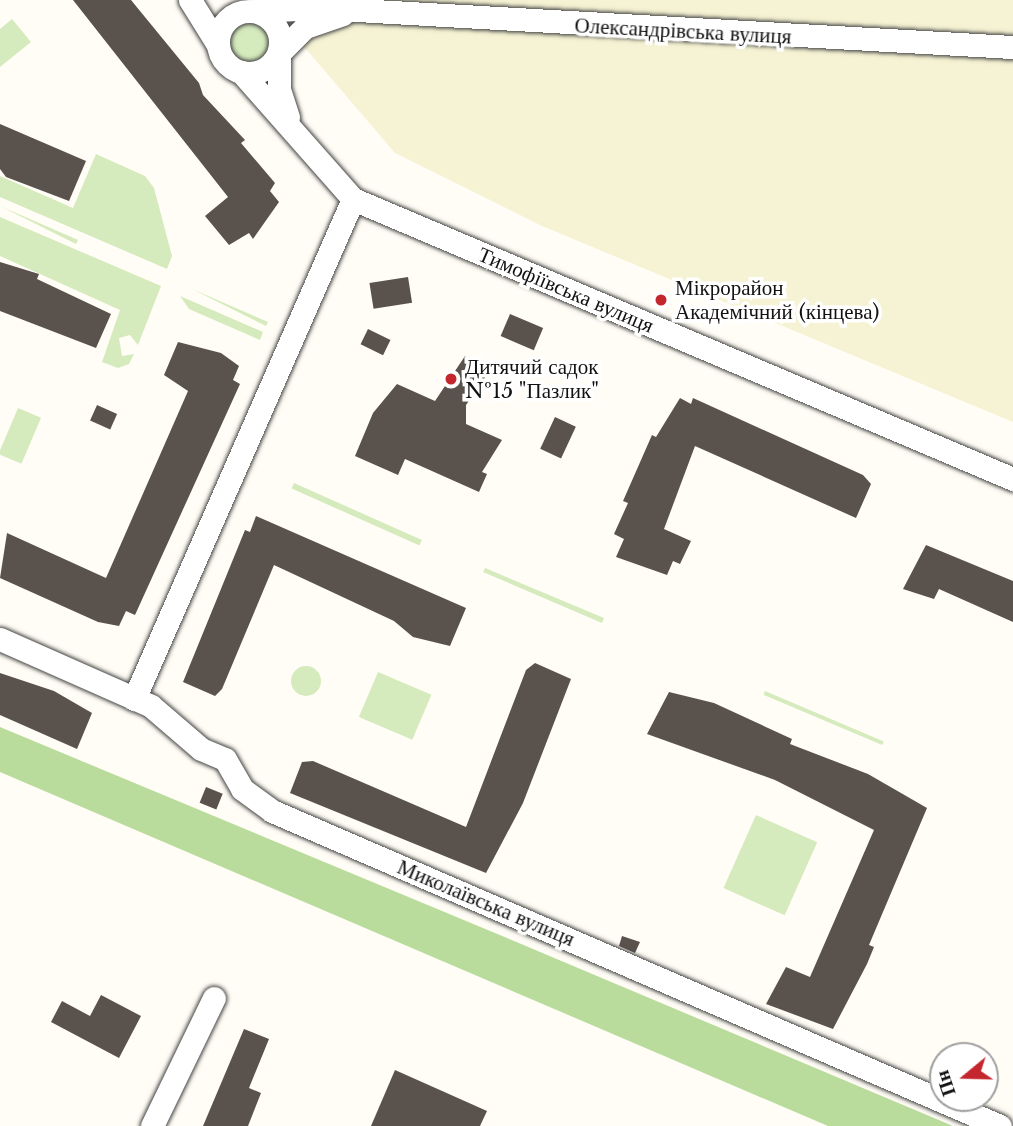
<!DOCTYPE html>
<meta charset="utf-8">
<style>
body{margin:0}
#map{position:relative;width:1013px;height:1126px;overflow:hidden;background:#fffdf5;font-family:"Libre Baskerville",serif}
div>[style]{position:absolute}
[style*='--x']{left:calc(var(--x)*1px);top:calc(var(--y)*1px);width:calc(var(--w)*1px);rotate:calc(var(--a)*1deg)}
.farmland>*{inset:0;background:#f6f3d4}
.green>*{inset:0;background:#d5ebbd;transform-origin:0 0}
.round{border-radius:50%}
.forest>*{inset:0;background:#b9dc9c}
.building>*{inset:0;background:#5a524d;transform-origin:0 0}
.roads{filter:drop-shadow(0 0 2px #444) drop-shadow(0 0 2px #444)}
.minor>*{height:23px;margin:-11.5px;padding:0 11.5px;transform-origin:11.5px;border-radius:11.5px;background:#fff}
.minor>.ring{margin:-11.5px;padding:0;box-sizing:content-box;background:none;border:23px solid #fff;border-radius:50%}
.dots>*{width:19px;height:19px;translate:-50% -50%;box-sizing:border-box;border:4px solid #fff;border-radius:50%}
span{translate:-50% -50%;white-space:nowrap;text-align:center;line-height:1.15;-webkit-text-stroke:7px #fff;paint-order:stroke}
.street-label{font-size:21px;color:#111}
.poi-label{font-size:21px;color:#111}
.left{translate:0 -50%;text-align:left}
.north{position:absolute;left:929px;top:1042px;width:70px;height:70px;box-sizing:border-box;background:#fff;border:2px solid #a0a0a0;border-radius:50%;rotate:251deg;font-size:19px;font-weight:700;line-height:28px;text-align:center;color:#111}
.north::after{content:'';display:block;margin:auto;width:24px;height:32px;background:#c4262e;clip-path:polygon(50% 0,100% 100%,50% 72%,0 100%)}
</style>
<div id="map">
<div class="farmland">
<i style="clip-path:polygon(264px 0,1013px 0,1013px 422px,542px 226px,395px 153px)"></i>
</div>
<div class="green">
<i class="round" style="left:226px;top:19px;width:46px;height:46px"></i>
<i style="clip-path:polygon(12px 19px,31px 42px,0 67px,0 29px)"></i>
<i style="clip-path:polygon(96px 154px,145px 176px,154px 188px,172px 256px,167px 269px,0 197px,0 176px,73px 208px)"></i>
<i style="clip-path:polygon(0 206px,78px 240px,76px 244px)"></i>
<i style="clip-path:polygon(0 217px,161px 286px,138px 345px,130px 335px,119px 338px,122px 356px,134px 354px,129px 364px,118px 368px,102px 362px,120px 310px,0 256px)"></i>
<i style="clip-path:polygon(192px 289px,268px 322px,266px 326px)"></i>
<i style="clip-path:polygon(180px 296px,263px 332px,260px 340px,189px 309px)"></i>
<i style="left:18px;top:408px;width:25px;height:50px;rotate:23deg"></i>
<i style="left:294px;top:483px;width:140px;height:6px;rotate:24deg"></i>
<i style="clip-path:polygon(485px 568px,604px 618px,602px 623px,483px 572px)"></i>
<i class="round" style="left:291px;top:666px;width:30px;height:30px"></i>
<i style="left:378px;top:672px;width:58px;height:49px;rotate:23deg"></i>
<i style="left:765px;top:691px;width:129px;height:4px;rotate:23deg"></i>
<i style="left:756px;top:815px;width:67px;height:80px;rotate:24deg"></i>
</div>
<div class="forest">
<i style="clip-path:polygon(0 727px,514px 941px,953px 1126px,828px 1126px,0 772px)"></i>
</div>
<div class="building">
<i style="clip-path:polygon(73px 0,131px 0,199px 83px,203px 95px,245px 140px,241px 143px,275px 183px,270px 191px,279px 202px,253px 239px,249px 233px,229px 245px,205px 216px,228px 197px)"></i>
<i style="clip-path:polygon(0 124px,86px 161px,69px 201px,6px 177px,0 169px)"></i>
<i style="clip-path:polygon(0 262px,39px 274px,37px 279px,111px 314px,96px 348px,0 311px)"></i>
<i style="left:408px;top:277px;width:26px;height:39px;rotate:81deg"></i>
<i style="left:510px;top:314px;width:36px;height:24px;rotate:23deg"></i>
<i style="left:368px;top:329px;width:25px;height:17px;rotate:26deg"></i>
<i style="clip-path:polygon(178px 342px,221px 353px,239px 366px,233px 380px,240px 384px,135px 615px,126px 611px,119px 626px,98px 622px,0 578px,7px 533px,106px 578px,188px 391px,164px 375px)"></i>
<i style="clip-path:polygon(465px 356px,489px 372px,466px 405px,466px 424px,502px 440px,482px 472px,487px 474px,479px 492px,405px 459px,398px 475px,355px 456px,373px 413px,397px 384px,435px 401px)"></i>
<i style="clip-path:polygon(680px 398px,691px 404px,693px 398px,863px 475px,871px 484px,856px 518px,695px 446px,664px 529px,691px 541px,680px 564px,673px 561px,667px 575px,616px 557px,624px 539px,614px 534px,628px 503px,623px 501px,652px 435px,656px 437px)"></i>
<i style="left:97px;top:405px;width:22px;height:17px;rotate:24deg"></i>
<i style="left:555px;top:417px;width:23px;height:35px;rotate:25deg"></i>
<i style="clip-path:polygon(256px 516px,466px 608px,450px 646px,413px 637px,394px 621px,274px 565px,222px 689px,215px 696px,183px 682px,245px 530px,250px 532px)"></i>
<i style="clip-path:polygon(926px 545px,1013px 581px,1013px 622px,939px 589px,934px 599px,903px 589px)"></i>
<i style="clip-path:polygon(535px 663px,571px 679px,523px 803px,486px 873px,290px 793px,302px 762px,313px 761px,466px 827px,526px 670px)"></i>
<i style="clip-path:polygon(0 673px,54px 691px,92px 713px,77px 749px,0 715px)"></i>
<i style="clip-path:polygon(669px 692px,714px 703px,792px 739px,790px 744px,868px 774px,927px 808px,869px 945px,874px 947px,867px 964px,833px 1029px,766px 1004px,786px 967px,810px 977px,874px 830px,775px 780px,647px 734px)"></i>
<i style="left:206px;top:787px;width:18px;height:17px;rotate:22deg"></i>
<i style="clip-path:polygon(622px 936px,640px 942px,635px 953px,619px 946px)"></i>
<i style="clip-path:polygon(101px 995px,141px 1016px,119px 1058px,51px 1022px,62px 1001px,90px 1016px)"></i>
<i style="clip-path:polygon(244px 1029px,269px 1039px,249px 1088px,261px 1093px,248px 1126px,203px 1126px)"></i>
<i style="clip-path:polygon(395px 1070px,487px 1111px,480px 1126px,371px 1126px)"></i>
</div>
<div class="roads">
<div class="minor">
<i style="--x:190;--y:0;--w:53;--a:58.1"></i>
<i class="ring" style="left:218px;top:11px;width:39px;height:39px"></i>
<i style="--x:254;--y:11;--w:67;--a:-2.6"></i>
<i style="--x:321;--y:8;--w:693;--a:3.23"></i>
<i style="--x:241;--y:72;--w:169;--a:48.6"></i>
<i style="--x:353;--y:199;--w:717;--a:22.99"></i>
<i style="--x:288;--y:117;--w:28;--a:-108"></i>
<i style="--x:279;--y:90;--w:37;--a:-90"></i>
<i style="--x:279;--y:53;--w:37;--a:-45"></i>
<i style="--x:305;--y:27;--w:40;--a:-18.9"></i>
<i style="--x:0;--y:639;--w:165;--a:23.9"></i>
<i style="--x:151;--y:706;--w:66;--a:40.7"></i>
<i style="--x:201;--y:749;--w:26;--a:23"></i>
<i style="--x:225;--y:759;--w:34;--a:60"></i>
<i style="--x:242;--y:789;--w:37;--a:36"></i>
<i style="--x:272;--y:811;--w:793;--a:23.4"></i>
<i style="--x:134;--y:699;--w:546;--a:-66.35"></i>
<i style="--x:152;--y:1126;--w:142;--a:-64.2"></i>
</div>
</div>
<div class="dots">
<i style="left:661px;top:300px;background:#c4262e"></i>
<i style="left:451px;top:379px;background:#c4262e"></i>
</div>
<div class="street-label">
<span style="left:683px;top:31px;rotate:3deg">Олександрівська вулиця</span>
<span style="left:566px;top:290px;rotate:23deg">Тимофіївська вулиця</span>
<span style="left:486px;top:903px;rotate:23deg">Миколаївська вулиця</span>
</div>
<div class="poi-label">
<span class="left" style="left:675px;top:300px">Мікрорайон<br>Академічний (кінцева)</span>
<span class="left" style="left:465px;top:379px">Дитячий садок<br>№15 "Пазлик"</span>
</div>
<div class="north">Пн</div>
</div>
